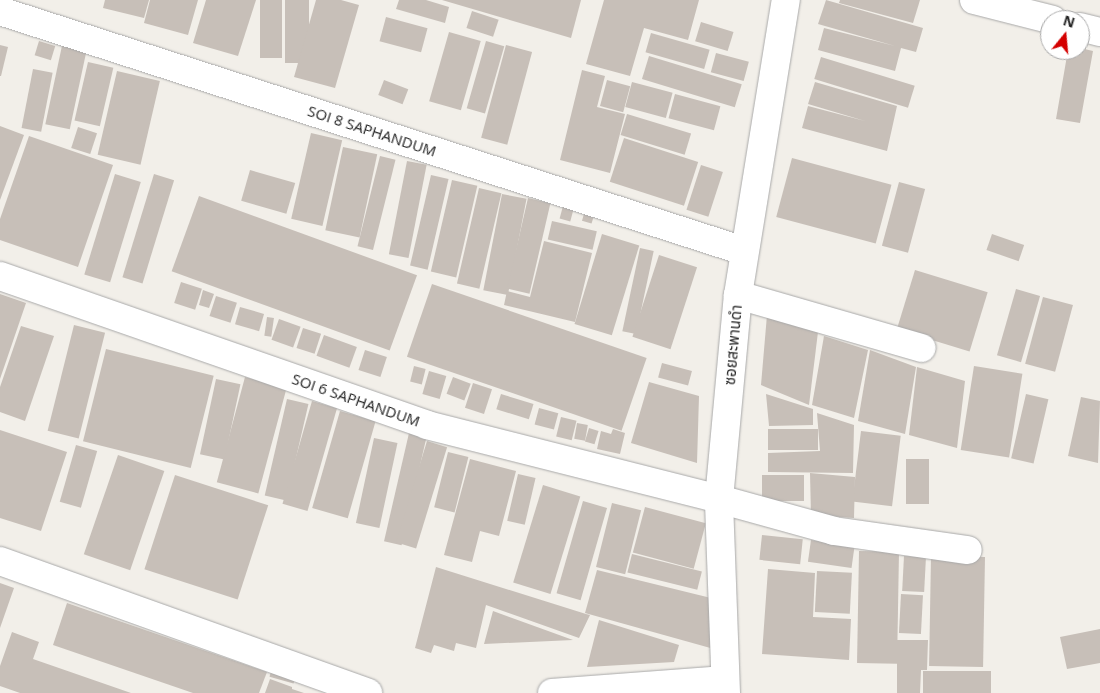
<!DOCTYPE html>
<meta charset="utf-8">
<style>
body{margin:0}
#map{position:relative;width:1100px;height:693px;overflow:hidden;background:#f2efe9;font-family:"Open Sans","Noto Sans Thai",sans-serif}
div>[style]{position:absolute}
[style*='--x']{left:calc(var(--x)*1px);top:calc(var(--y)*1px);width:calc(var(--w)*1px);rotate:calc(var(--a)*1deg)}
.building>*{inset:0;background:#c7bfb8;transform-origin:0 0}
.roads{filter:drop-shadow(0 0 1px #a9a9a9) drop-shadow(0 0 1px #a9a9a9)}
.street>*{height:28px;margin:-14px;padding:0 14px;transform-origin:14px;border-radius:14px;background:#fff}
span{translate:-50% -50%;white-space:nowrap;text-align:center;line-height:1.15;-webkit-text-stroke:4px #fff;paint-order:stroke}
.street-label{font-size:15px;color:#222}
.north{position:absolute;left:1040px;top:10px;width:50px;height:50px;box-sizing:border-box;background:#fff;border:1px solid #a7a7a7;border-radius:50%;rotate:17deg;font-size:14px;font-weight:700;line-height:20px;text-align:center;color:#222}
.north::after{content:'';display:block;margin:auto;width:18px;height:22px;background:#d40000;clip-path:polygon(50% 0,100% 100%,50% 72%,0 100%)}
</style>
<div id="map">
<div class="building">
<i style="clip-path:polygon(105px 0,149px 0,144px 18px,103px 8px)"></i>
<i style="clip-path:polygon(150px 0,198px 0,188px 35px,144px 23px)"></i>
<i style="clip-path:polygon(206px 0,256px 0,238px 56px,193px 43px)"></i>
<i style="left:260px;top:0;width:22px;height:58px"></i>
<i style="left:285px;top:0;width:24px;height:63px"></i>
<i style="clip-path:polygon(316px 0,341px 0,359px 5px,335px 88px,294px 77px)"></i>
<i style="clip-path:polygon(399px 0,426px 0,449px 7px,445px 23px,396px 9px)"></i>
<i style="clip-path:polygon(442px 0,581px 0,571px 38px)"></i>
<i style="clip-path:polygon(604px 0,699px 0,688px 40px,644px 28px,630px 76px,586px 64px)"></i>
<i style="clip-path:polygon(826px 0,923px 28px,916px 52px,901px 48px,895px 71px,818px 50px,824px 28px,895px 46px,818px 24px)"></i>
<i style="clip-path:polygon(840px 0,920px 0,913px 23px,839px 3px)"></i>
<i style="left:472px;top:11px;width:28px;height:18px;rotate:18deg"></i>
<i style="left:386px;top:17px;width:43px;height:25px;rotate:15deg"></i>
<i style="left:701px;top:22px;width:34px;height:20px;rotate:17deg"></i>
<i style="left:449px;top:32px;width:33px;height:72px;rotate:16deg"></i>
<i style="left:651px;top:33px;width:61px;height:20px;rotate:16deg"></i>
<i style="left:39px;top:41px;width:17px;height:15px;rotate:17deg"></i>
<i style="left:63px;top:41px;width:25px;height:85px;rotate:12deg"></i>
<i style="left:486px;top:41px;width:19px;height:70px;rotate:16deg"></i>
<i style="clip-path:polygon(0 45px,8px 47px,1px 76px,0 76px)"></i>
<i style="left:506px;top:45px;width:27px;height:96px;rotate:15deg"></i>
<i style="clip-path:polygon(1080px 48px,1093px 51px,1080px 123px,1056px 119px,1068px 50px,1080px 50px)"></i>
<i style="left:716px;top:53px;width:34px;height:20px;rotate:15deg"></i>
<i style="left:649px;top:56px;width:97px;height:24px;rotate:17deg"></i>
<i style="left:821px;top:57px;width:98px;height:23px;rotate:17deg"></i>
<i style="left:88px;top:62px;width:26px;height:60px;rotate:13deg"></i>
<i style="left:33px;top:69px;width:20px;height:60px;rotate:11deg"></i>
<i style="clip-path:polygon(582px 70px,605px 76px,597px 107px,625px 114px,610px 173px,560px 160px)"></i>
<i style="left:117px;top:71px;width:44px;height:86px;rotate:13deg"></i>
<i style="left:384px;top:80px;width:26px;height:16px;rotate:21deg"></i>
<i style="left:607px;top:80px;width:24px;height:27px;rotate:15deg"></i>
<i style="left:632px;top:82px;width:42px;height:26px;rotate:15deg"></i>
<i style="clip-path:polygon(815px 82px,897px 106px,887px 151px,802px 128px,808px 106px,865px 121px,808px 104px)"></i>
<i style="left:675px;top:94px;width:47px;height:25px;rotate:15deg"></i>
<i style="left:627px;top:114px;width:67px;height:22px;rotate:17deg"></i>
<i style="clip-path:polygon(0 126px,24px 135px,0 200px)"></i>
<i style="left:78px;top:127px;width:20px;height:22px;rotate:18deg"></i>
<i style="left:311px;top:133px;width:32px;height:88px;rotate:13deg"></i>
<i style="clip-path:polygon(29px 136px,113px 165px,78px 267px,0 240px,0 219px)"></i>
<i style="left:624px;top:138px;width:78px;height:46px;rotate:18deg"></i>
<i style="left:343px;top:147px;width:35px;height:85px;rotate:12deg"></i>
<i style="left:380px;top:156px;width:16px;height:93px;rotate:14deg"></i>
<i style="left:792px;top:158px;width:103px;height:61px;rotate:15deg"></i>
<i style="left:407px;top:161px;width:20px;height:95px;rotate:11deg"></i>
<i style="left:701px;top:165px;width:23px;height:47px;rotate:18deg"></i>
<i style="left:250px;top:170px;width:47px;height:32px;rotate:16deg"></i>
<i style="left:115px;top:174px;width:27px;height:105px;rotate:17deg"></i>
<i style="left:154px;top:174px;width:21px;height:108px;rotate:17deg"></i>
<i style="left:431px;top:175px;width:18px;height:93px;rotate:13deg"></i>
<i style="left:452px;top:180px;width:26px;height:94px;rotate:13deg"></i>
<i style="left:899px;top:182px;width:27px;height:66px;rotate:15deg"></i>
<i style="left:479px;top:188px;width:23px;height:98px;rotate:13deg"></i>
<i style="left:502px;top:194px;width:25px;height:98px;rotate:11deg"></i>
<i style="left:199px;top:196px;width:232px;height:80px;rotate:20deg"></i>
<i style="left:528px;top:198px;width:23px;height:93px;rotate:13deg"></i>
<i style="left:563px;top:206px;width:11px;height:13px;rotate:15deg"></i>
<i style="left:584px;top:214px;width:10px;height:7px;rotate:17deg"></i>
<i style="left:552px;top:221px;width:46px;height:19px;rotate:13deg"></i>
<i style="left:602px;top:234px;width:39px;height:94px;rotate:17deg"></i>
<i style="left:992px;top:234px;width:34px;height:17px;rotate:19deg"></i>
<i style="clip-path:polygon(544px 241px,592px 253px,575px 322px,504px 305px,507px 291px,530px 297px)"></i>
<i style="left:640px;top:248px;width:14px;height:85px;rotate:12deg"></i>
<i style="left:659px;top:255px;width:40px;height:86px;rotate:18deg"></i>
<i style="left:915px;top:270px;width:76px;height:62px;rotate:17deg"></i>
<i style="left:181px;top:282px;width:22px;height:22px;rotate:18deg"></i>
<i style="left:432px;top:284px;width:227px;height:77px;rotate:19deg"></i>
<i style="left:1016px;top:289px;width:25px;height:69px;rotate:16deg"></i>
<i style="clip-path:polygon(203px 290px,214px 294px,209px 308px,199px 305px)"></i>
<i style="clip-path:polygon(0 294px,26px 303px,0 379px)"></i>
<i style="left:216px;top:296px;width:22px;height:21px;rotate:18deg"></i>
<i style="left:1043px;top:297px;width:31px;height:69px;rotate:15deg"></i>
<i style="left:240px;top:307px;width:25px;height:18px;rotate:16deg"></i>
<i style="clip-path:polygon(767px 315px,818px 332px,809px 405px,761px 385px)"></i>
<i style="left:267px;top:317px;width:7px;height:19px;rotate:8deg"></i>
<i style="left:279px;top:319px;width:23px;height:22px;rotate:20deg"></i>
<i style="left:74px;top:325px;width:32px;height:109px;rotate:14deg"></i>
<i style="clip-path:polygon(21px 326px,54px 336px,25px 421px,0 412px,0 387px)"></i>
<i style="left:303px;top:328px;width:19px;height:21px;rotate:18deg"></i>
<i style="left:324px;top:335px;width:35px;height:22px;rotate:20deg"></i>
<i style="clip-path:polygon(824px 336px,868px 350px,854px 418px,812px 405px)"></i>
<i style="left:106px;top:349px;width:111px;height:95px;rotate:14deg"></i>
<i style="left:365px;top:350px;width:23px;height:21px;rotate:18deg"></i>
<i style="clip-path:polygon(870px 350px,916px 367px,905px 434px,858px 421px)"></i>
<i style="left:662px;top:363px;width:31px;height:15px;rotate:15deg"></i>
<i style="left:414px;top:366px;width:12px;height:16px;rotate:14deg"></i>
<i style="left:974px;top:366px;width:49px;height:85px;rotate:9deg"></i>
<i style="clip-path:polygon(917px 367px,965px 381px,957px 448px,909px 435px)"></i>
<i style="left:429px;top:371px;width:18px;height:24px;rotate:16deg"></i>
<i style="left:245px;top:377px;width:43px;height:109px;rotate:15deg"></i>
<i style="left:453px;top:377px;width:19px;height:18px;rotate:21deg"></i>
<i style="left:216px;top:379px;width:25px;height:77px;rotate:12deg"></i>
<i style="clip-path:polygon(649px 382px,699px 396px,697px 463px,631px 443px)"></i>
<i style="left:473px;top:383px;width:20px;height:26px;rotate:18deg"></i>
<i style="left:501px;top:394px;width:34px;height:16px;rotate:17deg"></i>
<i style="clip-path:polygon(766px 394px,813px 409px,813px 425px,769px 426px)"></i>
<i style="left:1026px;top:394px;width:23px;height:66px;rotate:13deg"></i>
<i style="clip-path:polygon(1081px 397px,1100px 401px,1098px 463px,1068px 456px)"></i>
<i style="left:287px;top:399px;width:22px;height:99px;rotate:13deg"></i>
<i style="left:312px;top:401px;width:26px;height:107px;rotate:16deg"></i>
<i style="left:539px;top:408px;width:20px;height:17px;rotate:15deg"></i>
<i style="left:340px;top:411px;width:37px;height:101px;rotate:16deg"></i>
<i style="clip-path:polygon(817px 413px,854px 425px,853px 473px,768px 472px,768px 453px,820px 451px)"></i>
<i style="left:561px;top:417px;width:16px;height:20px;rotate:14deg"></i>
<i style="left:577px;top:423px;width:11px;height:16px;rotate:10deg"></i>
<i style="left:589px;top:428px;width:10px;height:14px;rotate:17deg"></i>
<i style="clip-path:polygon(613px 429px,625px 433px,620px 454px,597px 449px,601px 431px,611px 434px)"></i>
<i style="left:768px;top:429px;width:50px;height:21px"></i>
<i style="clip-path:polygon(0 430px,67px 452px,41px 531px,0 518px)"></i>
<i style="left:861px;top:431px;width:40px;height:71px;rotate:7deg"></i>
<i style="left:409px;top:433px;width:18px;height:111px;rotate:13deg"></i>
<i style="left:374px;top:438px;width:24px;height:87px;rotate:12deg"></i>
<i style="left:427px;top:441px;width:21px;height:106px;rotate:17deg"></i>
<i style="left:76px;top:445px;width:22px;height:59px;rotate:16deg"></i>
<i style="left:448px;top:452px;width:21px;height:57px;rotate:14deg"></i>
<i style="left:118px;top:455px;width:49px;height:105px;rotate:19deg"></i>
<i style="clip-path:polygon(470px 459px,516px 471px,499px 536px,480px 531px,472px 562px,444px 555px)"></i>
<i style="left:906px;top:459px;width:23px;height:45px"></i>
<i style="clip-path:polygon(810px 473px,855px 477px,854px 518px,811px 515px)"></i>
<i style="left:518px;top:474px;width:18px;height:48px;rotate:13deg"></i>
<i style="left:175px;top:475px;width:98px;height:99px;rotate:18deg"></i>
<i style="left:762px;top:475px;width:42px;height:26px"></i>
<i style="left:543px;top:485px;width:39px;height:102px;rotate:17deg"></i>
<i style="left:583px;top:501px;width:25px;height:96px;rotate:16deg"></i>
<i style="left:612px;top:503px;width:30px;height:66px;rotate:14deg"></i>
<i style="left:645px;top:507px;width:63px;height:47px;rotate:15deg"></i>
<i style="left:762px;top:535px;width:41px;height:25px;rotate:6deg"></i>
<i style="left:811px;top:540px;width:44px;height:22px;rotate:8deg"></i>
<i style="left:859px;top:551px;width:40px;height:112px;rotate:1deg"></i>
<i style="left:632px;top:554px;width:72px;height:19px;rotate:14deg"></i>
<i style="left:904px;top:556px;width:22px;height:35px;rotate:3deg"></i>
<i style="left:931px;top:556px;width:54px;height:110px;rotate:1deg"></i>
<i style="clip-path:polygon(436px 567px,586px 614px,590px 615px,579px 638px,486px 605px,476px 648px,456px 643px,454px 651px,434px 645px,431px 653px,415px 648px)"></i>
<i style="clip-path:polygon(768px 569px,815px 573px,813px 617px,851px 619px,849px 660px,762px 654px)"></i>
<i style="clip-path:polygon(597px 570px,711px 598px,714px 649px,585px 613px)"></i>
<i style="left:817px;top:571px;width:35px;height:41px;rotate:3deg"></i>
<i style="clip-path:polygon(0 583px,14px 588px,0 628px)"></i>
<i style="left:901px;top:594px;width:22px;height:39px;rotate:3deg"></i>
<i style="clip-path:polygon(67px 603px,267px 672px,259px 693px,193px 693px,53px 645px)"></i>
<i style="clip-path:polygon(493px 611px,573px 640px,484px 644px)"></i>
<i style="clip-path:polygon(599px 620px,679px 645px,674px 662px,587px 667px)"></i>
<i style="clip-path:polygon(1100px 629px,1100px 663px,1067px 669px,1060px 637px)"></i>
<i style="clip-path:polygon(12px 632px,39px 642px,33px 659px,131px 693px,20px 693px,0 686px,0 666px)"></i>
<i style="clip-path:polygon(897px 640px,928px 640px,927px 670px,921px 670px,920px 693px,897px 693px)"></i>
<i style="left:272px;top:668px;width:25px;height:9px;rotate:16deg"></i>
<i style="left:923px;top:671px;width:68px;height:22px"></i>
<i style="clip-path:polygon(270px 679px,292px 687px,292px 689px,304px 693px,265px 693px)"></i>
</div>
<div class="roads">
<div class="street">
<i style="--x:974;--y:0;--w:81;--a:14.2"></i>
<i style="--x:0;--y:11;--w:782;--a:17.88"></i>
<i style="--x:1080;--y:27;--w:21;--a:14"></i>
<i style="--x:0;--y:276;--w:452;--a:19.2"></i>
<i style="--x:427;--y:425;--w:301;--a:14.2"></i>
<i style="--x:719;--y:499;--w:119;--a:15.5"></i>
<i style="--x:834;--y:531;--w:135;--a:8.1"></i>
<i style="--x:738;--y:295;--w:191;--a:16.1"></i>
<i style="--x:0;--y:561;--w:391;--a:19.7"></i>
<i style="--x:552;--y:693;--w:173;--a:-4.3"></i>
<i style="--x:726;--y:693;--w:194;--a:-92.1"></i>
<i style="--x:719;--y:499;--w:205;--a:-84.7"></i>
<i style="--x:738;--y:295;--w:299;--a:-80.8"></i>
</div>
</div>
<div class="street-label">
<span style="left:372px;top:131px;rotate:18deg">SOI 8 SAPHANDUM</span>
<span style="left:733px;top:345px;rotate:-85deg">ซอยสะพานดำ</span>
<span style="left:356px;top:400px;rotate:19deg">SOI 6 SAPHANDUM</span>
</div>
<div class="north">N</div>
</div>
